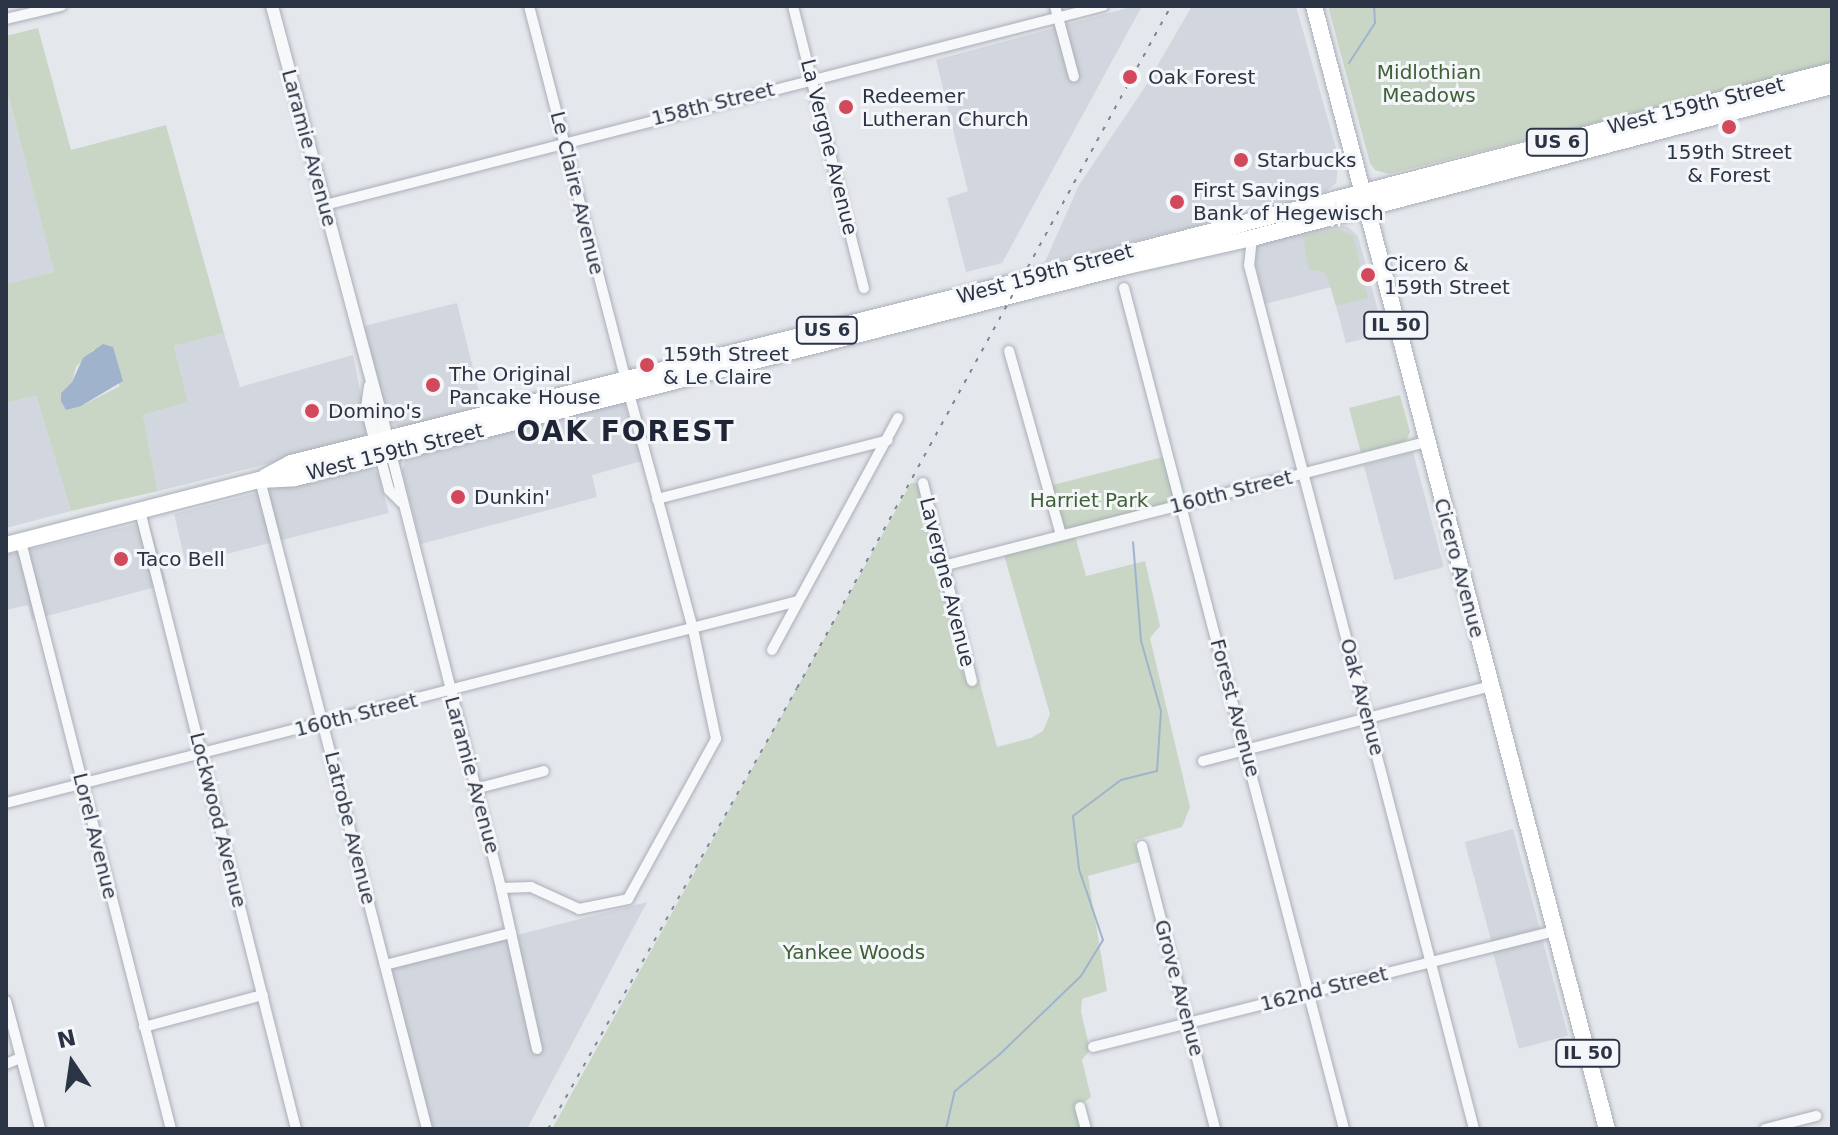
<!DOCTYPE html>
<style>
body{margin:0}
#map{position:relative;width:1838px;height:1135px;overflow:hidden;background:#e4e7ec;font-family:"DejaVu Sans",sans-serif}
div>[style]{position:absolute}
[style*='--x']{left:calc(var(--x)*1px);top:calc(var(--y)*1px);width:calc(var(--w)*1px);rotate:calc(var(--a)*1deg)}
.built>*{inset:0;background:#d2d6de;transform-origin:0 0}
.green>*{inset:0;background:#c9d6c5}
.water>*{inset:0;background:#9fb4cc}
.stream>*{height:2px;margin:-1px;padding:0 1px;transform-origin:1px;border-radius:1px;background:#9fb4cc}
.roads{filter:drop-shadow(0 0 2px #a9aeb7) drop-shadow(0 0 2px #a9aeb7)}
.minor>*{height:10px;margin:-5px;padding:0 5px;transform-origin:5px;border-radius:5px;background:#f7f8fa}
.tertiary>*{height:12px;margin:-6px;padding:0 6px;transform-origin:6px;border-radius:6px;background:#f7f8fa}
.primary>*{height:16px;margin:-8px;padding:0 8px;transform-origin:8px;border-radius:8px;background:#fff}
.rail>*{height:2px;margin-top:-1px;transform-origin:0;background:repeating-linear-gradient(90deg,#7d8696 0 4px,transparent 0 12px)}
.dots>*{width:22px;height:22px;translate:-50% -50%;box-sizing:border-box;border:4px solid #f4f6f9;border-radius:50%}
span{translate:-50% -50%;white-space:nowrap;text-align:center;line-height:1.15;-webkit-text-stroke:6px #f4f6f9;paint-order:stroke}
.shield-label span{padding:2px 6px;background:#f4f6f9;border:2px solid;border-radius:6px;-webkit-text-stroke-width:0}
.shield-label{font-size:18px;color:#2b3445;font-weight:700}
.park-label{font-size:20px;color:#3f6138}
.poi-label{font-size:20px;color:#2b3445}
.left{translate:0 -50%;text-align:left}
.street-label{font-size:20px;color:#2b3445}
.district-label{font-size:28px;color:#1d2536;font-weight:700;letter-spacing:2px}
.frame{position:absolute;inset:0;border:8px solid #2b3445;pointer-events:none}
.north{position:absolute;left:32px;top:1023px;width:80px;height:80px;-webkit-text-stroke:6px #f4f6f9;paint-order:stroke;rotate:347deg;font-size:22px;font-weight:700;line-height:32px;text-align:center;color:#2b3445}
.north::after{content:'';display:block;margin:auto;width:28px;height:36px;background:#2b3445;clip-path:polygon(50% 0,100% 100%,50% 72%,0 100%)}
</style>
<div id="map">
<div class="built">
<i style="clip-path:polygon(1135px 6px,1142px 6px,1002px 263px,966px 272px,947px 198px,968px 191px,936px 60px)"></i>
<i style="clip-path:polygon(1192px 6px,1296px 6px,1339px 159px,1336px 183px,1323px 194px,1044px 264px,1079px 185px,1145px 87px)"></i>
<i style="clip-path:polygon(6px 86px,54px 272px,6px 284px)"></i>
<i style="clip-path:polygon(1337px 225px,1348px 227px,1358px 236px,1384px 334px,1346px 343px,1331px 287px,1265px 304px,1250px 243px)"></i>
<i style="clip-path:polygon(457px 303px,483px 409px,404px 428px,392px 424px,387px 416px,364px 326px)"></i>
<i style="clip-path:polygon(224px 333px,240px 387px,353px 355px,366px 422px,365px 435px,356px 442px,158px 491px,143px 415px,188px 402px,174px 346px)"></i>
<i style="clip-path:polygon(36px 396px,71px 511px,6px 528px,6px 403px)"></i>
<i style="clip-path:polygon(623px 399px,642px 461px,592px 475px,597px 497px,421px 544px,402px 471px,407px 455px)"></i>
<i style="left:1413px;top:452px;width:119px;height:51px;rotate:75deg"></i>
<i style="clip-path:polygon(362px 466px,372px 467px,378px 474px,389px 513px,186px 564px,174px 514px)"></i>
<i style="clip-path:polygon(149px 521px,167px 584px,32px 620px,28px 605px,6px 610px,6px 555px)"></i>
<i style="left:1513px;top:829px;width:103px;height:50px;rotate:75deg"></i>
<i style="clip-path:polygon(647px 902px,527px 1129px,431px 1129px,391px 967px)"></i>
<i style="left:1542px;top:938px;width:101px;height:51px;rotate:75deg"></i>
</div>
<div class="green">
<i style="clip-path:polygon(1328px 6px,1832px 6px,1832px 64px,1389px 174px,1375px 170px,1370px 163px)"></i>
<i style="clip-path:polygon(evenodd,38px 28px,71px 150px,166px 125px,224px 333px,174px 346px,188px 402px,143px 415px,158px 491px,71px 511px,36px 396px,6px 403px,6px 284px,54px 272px,6px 86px,6px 36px,38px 28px,94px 349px,120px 386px,81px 406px,61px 401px,61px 393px,72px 382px,76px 367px,94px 349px)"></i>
<i style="clip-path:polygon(1338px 229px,1353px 236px,1368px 298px,1336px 306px,1327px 276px,1322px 271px,1309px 270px,1303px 236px)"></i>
<i style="clip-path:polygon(1400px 395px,1410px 432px,1406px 441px,1361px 453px,1349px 408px)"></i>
<i style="clip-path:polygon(1163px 457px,1173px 495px,1170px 502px,1069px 529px,1062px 526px,1049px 486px)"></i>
<i style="clip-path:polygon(911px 483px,919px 483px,965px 680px,979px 680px,997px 747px,1031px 738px,1043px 731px,1050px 714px,1004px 555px,1075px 536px,1086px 576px,1145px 561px,1160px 626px,1150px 638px,1190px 807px,1182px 827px,1135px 840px,1140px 862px,1088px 876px,1107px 991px,1082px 999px,1081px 1012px,1090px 1050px,1082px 1060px,1091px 1097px,1075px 1109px,1080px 1129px,552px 1129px)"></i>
</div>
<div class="water">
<i style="clip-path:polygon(103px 344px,113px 347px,123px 381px,81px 406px,66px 410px,61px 401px,61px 393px,72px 382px,83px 358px)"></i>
</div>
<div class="stream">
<i style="--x:1349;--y:63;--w:48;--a:-57"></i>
<i style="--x:1375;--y:23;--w:17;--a:-93"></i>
<i style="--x:946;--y:1129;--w:39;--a:-77"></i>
<i style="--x:955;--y:1091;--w:58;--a:-39.4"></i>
<i style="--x:1000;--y:1054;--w:112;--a:-43.9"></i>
<i style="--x:1081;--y:976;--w:42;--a:-58.6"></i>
<i style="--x:1103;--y:940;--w:75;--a:-108.7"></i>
<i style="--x:1079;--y:869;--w:53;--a:-96.5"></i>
<i style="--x:1073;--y:816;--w:60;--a:-36.9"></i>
<i style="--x:1121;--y:780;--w:37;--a:-14"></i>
<i style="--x:1157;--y:771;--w:60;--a:-86.2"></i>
<i style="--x:1161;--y:711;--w:73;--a:-105.9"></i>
<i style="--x:1141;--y:641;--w:99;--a:-94.6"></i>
</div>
<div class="roads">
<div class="minor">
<i style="--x:529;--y:6;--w:387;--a:75.5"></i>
<i style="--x:793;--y:6;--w:291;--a:75.9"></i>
<i style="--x:1055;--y:6;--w:73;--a:75"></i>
<i style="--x:6;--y:19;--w:57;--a:-13.3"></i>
<i style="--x:325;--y:205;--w:803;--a:-14.35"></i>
<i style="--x:1252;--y:238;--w:27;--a:96"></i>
<i style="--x:1249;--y:265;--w:893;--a:75.4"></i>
<i style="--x:1124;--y:288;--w:869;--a:75.34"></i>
<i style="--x:1009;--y:351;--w:191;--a:74.2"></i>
<i style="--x:391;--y:453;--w:449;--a:75.8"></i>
<i style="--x:501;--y:888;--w:165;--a:77.4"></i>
<i style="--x:380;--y:456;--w:35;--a:75"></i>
<i style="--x:389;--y:490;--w:17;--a:45"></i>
<i style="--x:260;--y:480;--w:670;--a:75.57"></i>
<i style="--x:923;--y:483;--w:204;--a:76.1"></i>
<i style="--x:657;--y:499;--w:238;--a:-14.3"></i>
<i style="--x:140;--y:511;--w:637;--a:75.83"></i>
<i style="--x:21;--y:542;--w:606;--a:75.67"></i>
<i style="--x:943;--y:566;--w:499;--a:-14.4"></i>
<i style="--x:772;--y:650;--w:264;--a:-61.5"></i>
<i style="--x:1203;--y:761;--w:298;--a:-14.6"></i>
<i style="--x:475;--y:789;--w:71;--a:-14.6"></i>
<i style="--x:6;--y:803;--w:817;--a:-14.31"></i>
<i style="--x:1142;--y:846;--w:292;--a:75.5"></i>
<i style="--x:501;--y:888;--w:30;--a:-2"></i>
<i style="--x:531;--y:887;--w:53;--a:24.6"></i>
<i style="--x:579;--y:909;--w:50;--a:-11.5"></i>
<i style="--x:628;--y:899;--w:183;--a:-61.2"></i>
<i style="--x:716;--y:739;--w:112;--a:-101.8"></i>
<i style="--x:693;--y:629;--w:245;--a:-105.2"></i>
<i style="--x:385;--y:965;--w:130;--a:-14.3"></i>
<i style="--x:6;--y:1001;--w:132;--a:75.1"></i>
<i style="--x:144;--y:1027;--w:123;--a:-15.1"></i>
<i style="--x:1093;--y:1047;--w:477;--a:-14.1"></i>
<i style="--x:6;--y:1064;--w:15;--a:-23"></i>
<i style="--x:1080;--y:1107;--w:23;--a:75"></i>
<i style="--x:1765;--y:1129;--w:53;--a:-14.3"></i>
</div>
<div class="tertiary">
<i style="--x:272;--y:6;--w:456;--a:75.1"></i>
<i style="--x:370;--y:386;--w:22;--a:98"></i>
<i style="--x:367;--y:408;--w:40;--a:75.6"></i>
</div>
<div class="primary">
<i style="--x:1314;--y:6;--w:1161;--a:75.38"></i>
<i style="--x:265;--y:477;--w:30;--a:-28"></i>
<i style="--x:291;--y:463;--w:760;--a:-14.02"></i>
<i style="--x:1028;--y:279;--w:830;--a:-14.5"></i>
<i style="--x:6;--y:545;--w:262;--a:-14.4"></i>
<i style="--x:260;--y:480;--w:35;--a:-3"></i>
<i style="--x:295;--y:478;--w:854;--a:-14.3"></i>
<i style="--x:1123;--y:267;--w:132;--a:-12.7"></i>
<i style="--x:1252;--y:238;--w:600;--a:-14.69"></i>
</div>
</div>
<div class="rail">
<i style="--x:548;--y:1129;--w:506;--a:-60.55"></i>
<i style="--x:797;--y:688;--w:778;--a:-61.26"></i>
</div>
<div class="dots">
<i style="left:1130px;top:77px;background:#d1495b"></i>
<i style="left:846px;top:107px;background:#d1495b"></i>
<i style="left:1729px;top:127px;background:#d1495b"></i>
<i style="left:1241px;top:160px;background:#d1495b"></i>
<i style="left:1177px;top:202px;background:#d1495b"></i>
<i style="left:1368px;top:275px;background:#d1495b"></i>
<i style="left:647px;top:365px;background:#d1495b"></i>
<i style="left:433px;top:385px;background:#d1495b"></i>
<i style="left:312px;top:411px;background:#d1495b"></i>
<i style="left:458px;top:497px;background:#d1495b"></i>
<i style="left:121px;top:559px;background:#d1495b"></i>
</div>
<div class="shield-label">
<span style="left:1557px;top:142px">US 6</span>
<span style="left:1396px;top:325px">IL 50</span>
<span style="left:827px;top:330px">US 6</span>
<span style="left:1588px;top:1053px">IL 50</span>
</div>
<div class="park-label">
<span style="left:1429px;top:84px">Midlothian<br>Meadows</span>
<span style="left:1089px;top:500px">Harriet Park</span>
<span style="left:854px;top:952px">Yankee Woods</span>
</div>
<div class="poi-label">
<span class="left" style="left:1148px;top:77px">Oak Forest</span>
<span class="left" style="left:862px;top:108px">Redeemer<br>Lutheran Church</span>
<span style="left:1729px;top:164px">159th Street<br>&amp; Forest</span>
<span class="left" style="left:1257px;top:160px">Starbucks</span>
<span class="left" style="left:1193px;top:202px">First Savings<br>Bank of Hegewisch</span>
<span class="left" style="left:1384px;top:276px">Cicero &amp;<br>159th Street</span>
<span class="left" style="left:663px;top:366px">159th Street<br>&amp; Le Claire</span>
<span class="left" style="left:449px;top:386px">The Original<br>Pancake House</span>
<span class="left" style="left:328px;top:411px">Domino's</span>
<span class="left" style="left:474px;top:497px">Dunkin'</span>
<span class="left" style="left:137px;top:559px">Taco Bell</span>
</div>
<div class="street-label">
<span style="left:713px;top:104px;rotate:-14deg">158th Street</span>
<span style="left:1696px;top:106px;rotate:-14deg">West 159th Street</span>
<span style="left:829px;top:147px;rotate:76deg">La Vergne Avenue</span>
<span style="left:309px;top:148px;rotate:75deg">Laramie Avenue</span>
<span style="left:577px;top:193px;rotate:76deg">Le Claire Avenue</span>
<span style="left:1045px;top:274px;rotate:-15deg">West 159th Street</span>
<span style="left:395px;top:452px;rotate:-14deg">West 159th Street</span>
<span style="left:1231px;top:492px;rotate:-14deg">160th Street</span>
<span style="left:1459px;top:568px;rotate:75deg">Cicero Avenue</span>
<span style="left:947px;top:582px;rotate:76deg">Lavergne Avenue</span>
<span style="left:1362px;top:697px;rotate:75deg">Oak Avenue</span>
<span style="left:1235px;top:708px;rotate:75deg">Forest Avenue</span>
<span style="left:356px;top:715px;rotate:-14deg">160th Street</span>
<span style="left:472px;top:775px;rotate:75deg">Laramie Avenue</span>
<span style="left:218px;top:820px;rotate:76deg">Lockwood Avenue</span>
<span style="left:350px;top:828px;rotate:76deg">Latrobe Avenue</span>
<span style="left:95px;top:836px;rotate:76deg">Lorel Avenue</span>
<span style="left:1179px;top:988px;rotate:75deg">Grove Avenue</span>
<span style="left:1324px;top:989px;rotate:-14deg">162nd Street</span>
</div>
<div class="district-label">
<span style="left:626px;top:432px">OAK FOREST</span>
</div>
<div class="frame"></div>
<div class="north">N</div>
</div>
